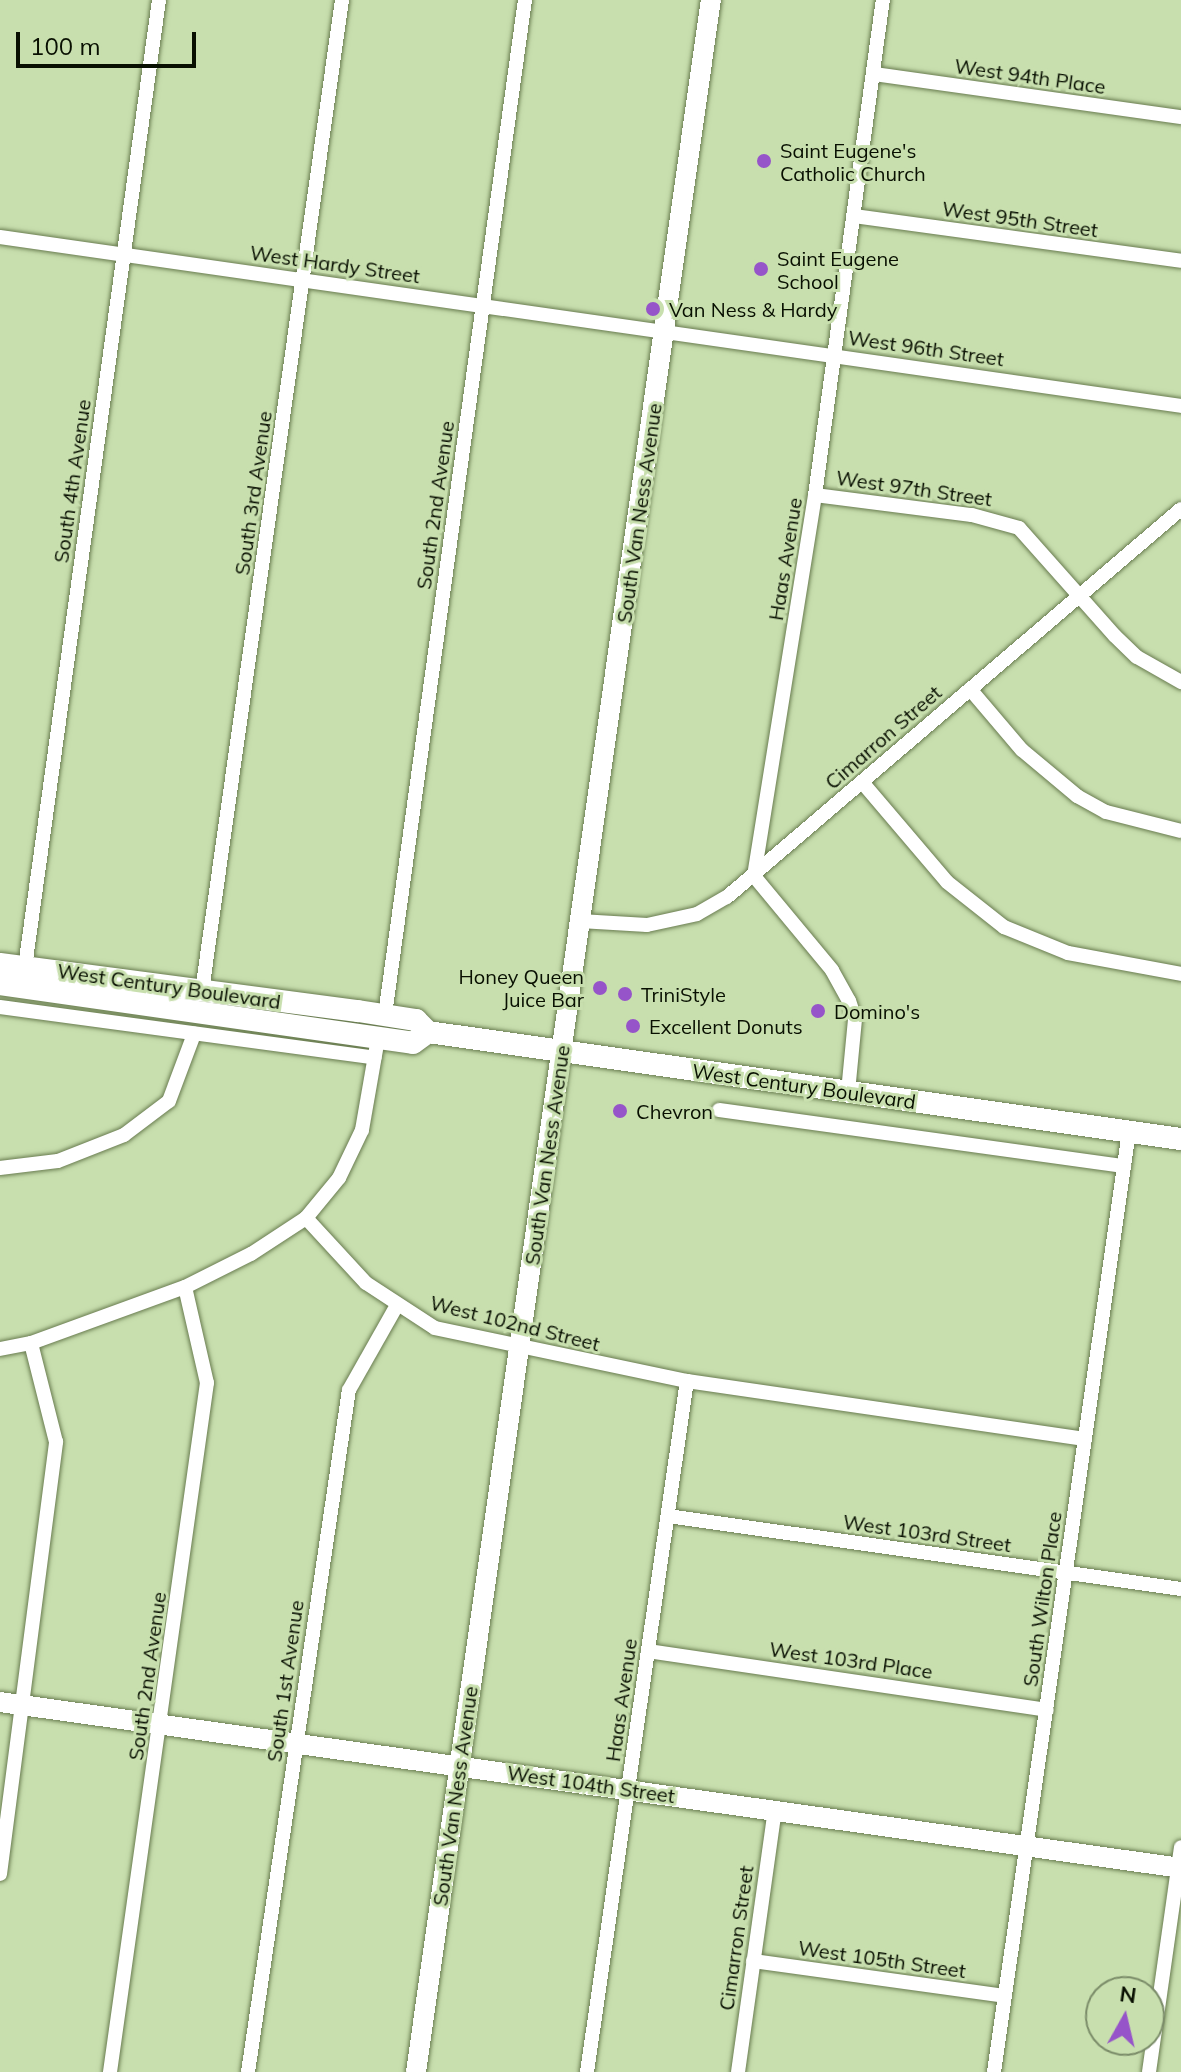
<!DOCTYPE html>
<style>
body{margin:0}
#map{position:relative;width:1181px;height:2072px;overflow:hidden;background:#c8dfae;font-family:Mulish,sans-serif}
div>[style]{position:absolute}
[style*='--x']{left:calc(var(--x)*1px);top:calc(var(--y)*1px);width:calc(var(--w)*1px);rotate:calc(var(--a)*1deg)}
.roads{filter:drop-shadow(0 0 2px #697c50) drop-shadow(0 0 2px #697c50)}
.street>*{height:14px;margin:-7px;padding:0 7px;transform-origin:7px;border-radius:7px;background:#fff}
.secondary>*{height:20px;margin:-10px;padding:0 10px;transform-origin:10px;border-radius:10px;background:#fff}
.primary>*{height:22px;margin:-11px;padding:0 11px;transform-origin:11px;border-radius:11px;background:#fff}
.dots>*{width:22px;height:22px;translate:-50% -50%;box-sizing:border-box;border:4px solid #c8dfae;border-radius:50%}
span{translate:-50% -50%;white-space:nowrap;text-align:center;line-height:1.15;-webkit-text-stroke:6px #c8dfae;paint-order:stroke}
.street-label{font-size:20px;color:#080f01}
.poi-label{font-size:20px;color:#080f01}
.left{translate:0 -50%;text-align:left}
.right{translate:-100% -50%;text-align:right}
.north{position:absolute;left:1085px;top:1976px;width:80px;height:80px;box-sizing:border-box;background:#c8dfae;border:2px solid #7b8c69;border-radius:50%;rotate:8deg;font-size:22px;font-weight:700;line-height:32px;text-align:center;color:#080f01}
.north::after{content:'';display:block;margin:auto;width:28px;height:36px;background:#9654c9;clip-path:polygon(50% 0,100% 100%,50% 72%,0 100%)}
.scale{position:absolute;left:16px;top:32px;width:180px;height:36px;box-sizing:border-box;border:4px solid #080f01;border-top:0;padding-left:10px;font-size:24px;line-height:28px;white-space:nowrap;color:#080f01;-webkit-text-stroke:6px #c8dfae;paint-order:stroke}
</style>
<div id="map">
<div class="roads">
<div class="street">
<i style="--x:874;--y:74;--w:310;--a:8"></i>
<i style="--x:854;--y:216;--w:330;--a:7.8"></i>
<i style="--x:0;--y:237;--w:1193;--a:8.14"></i>
<i style="--x:815;--y:495;--w:158;--a:7.3"></i>
<i style="--x:972;--y:515;--w:49;--a:15.5"></i>
<i style="--x:1019;--y:528;--w:144;--a:48.4"></i>
<i style="--x:1115;--y:636;--w:30;--a:44"></i>
<i style="--x:1137;--y:657;--w:51;--a:29.6"></i>
<i style="--x:970;--y:689;--w:80;--a:49.6"></i>
<i style="--x:1022;--y:750;--w:72;--a:39.9"></i>
<i style="--x:1077;--y:796;--w:33;--a:29"></i>
<i style="--x:1106;--y:812;--w:77;--a:14.2"></i>
<i style="--x:862;--y:782;--w:131;--a:49.6"></i>
<i style="--x:947;--y:882;--w:73;--a:38.3"></i>
<i style="--x:1004;--y:927;--w:69;--a:22.1"></i>
<i style="--x:1068;--y:953;--w:115;--a:10.5"></i>
<i style="--x:580;--y:921;--w:67;--a:3.4"></i>
<i style="--x:647;--y:925;--w:51;--a:-12.4"></i>
<i style="--x:697;--y:914;--w:34;--a:-30"></i>
<i style="--x:727;--y:897;--w:597;--a:-40.52"></i>
<i style="--x:25;--y:967;--w:976;--a:-82.11"></i>
<i style="--x:202;--y:991;--w:1001;--a:-81.96"></i>
<i style="--x:0;--y:1007;--w:378;--a:7.7"></i>
<i style="--x:385;--y:1015;--w:1025;--a:-82.15"></i>
<i style="--x:848;--y:1092;--w:73;--a:-84.5"></i>
<i style="--x:855;--y:1019;--w:19;--a:-108"></i>
<i style="--x:849;--y:1001;--w:35;--a:-119"></i>
<i style="--x:832;--y:970;--w:122;--a:-129.7"></i>
<i style="--x:754;--y:876;--w:386;--a:-80.9"></i>
<i style="--x:815;--y:495;--w:500;--a:-82.2"></i>
<i style="--x:719;--y:1110;--w:409;--a:7.9"></i>
<i style="--x:0;--y:1168;--w:58;--a:-6.9"></i>
<i style="--x:58;--y:1161;--w:71;--a:-21.5"></i>
<i style="--x:124;--y:1135;--w:56;--a:-37.1"></i>
<i style="--x:169;--y:1101;--w:72;--a:-69.5"></i>
<i style="--x:306;--y:1218;--w:88;--a:47.3"></i>
<i style="--x:366;--y:1283;--w:82;--a:33.1"></i>
<i style="--x:435;--y:1328;--w:258;--a:11.9"></i>
<i style="--x:687;--y:1381;--w:402;--a:8.3"></i>
<i style="--x:0;--y:1349;--w:32;--a:-11"></i>
<i style="--x:31;--y:1343;--w:164;--a:-20"></i>
<i style="--x:185;--y:1287;--w:74;--a:-26.6"></i>
<i style="--x:251;--y:1254;--w:66;--a:-33.2"></i>
<i style="--x:306;--y:1218;--w:52;--a:-50.5"></i>
<i style="--x:339;--y:1178;--w:53;--a:-64.4"></i>
<i style="--x:362;--y:1130;--w:93;--a:-80.1"></i>
<i style="--x:668;--y:1516;--w:518;--a:8.1"></i>
<i style="--x:648;--y:1651;--w:403;--a:8.4"></i>
<i style="--x:0;--y:1874;--w:436;--a:-82.6"></i>
<i style="--x:56;--y:1442;--w:102;--a:-104.2"></i>
<i style="--x:753;--y:1961;--w:254;--a:7.9"></i>
<i style="--x:110;--y:2072;--w:696;--a:-81.99"></i>
<i style="--x:207;--y:1383;--w:98;--a:-102.9"></i>
<i style="--x:248;--y:2072;--w:689;--a:-81.58"></i>
<i style="--x:349;--y:1390;--w:95;--a:-60.5"></i>
<i style="--x:587;--y:2072;--w:698;--a:-81.77"></i>
<i style="--x:738;--y:2072;--w:265;--a:-82"></i>
<i style="--x:994;--y:2072;--w:950;--a:-81.83"></i>
<i style="--x:1149;--y:2072;--w:227;--a:-81.9"></i>
</div>
<div class="secondary">
<i style="--x:0;--y:1702;--w:1193;--a:8"></i>
<i style="--x:416;--y:2072;--w:2093;--a:-81.9"></i>
</div>
<div class="primary">
<i style="--x:0;--y:964;--w:361;--a:7.5"></i>
<i style="--x:358;--y:1011;--w:59;--a:8.8"></i>
<i style="--x:416;--y:1020;--w:17;--a:45"></i>
<i style="--x:428;--y:1032;--w:761;--a:8.09"></i>
<i style="--x:0;--y:984;--w:417;--a:8.1"></i>
<i style="--x:413;--y:1043;--w:19;--a:-36"></i>
</div>
</div>
<div class="dots">
<i style="left:764px;top:161px;background:#9654c9"></i>
<i style="left:761px;top:269px;background:#9654c9"></i>
<i style="left:653px;top:309px;background:#9654c9"></i>
<i style="left:600px;top:988px;background:#9654c9"></i>
<i style="left:625px;top:994px;background:#9654c9"></i>
<i style="left:818px;top:1011px;background:#9654c9"></i>
<i style="left:633px;top:1026px;background:#9654c9"></i>
<i style="left:620px;top:1111px;background:#9654c9"></i>
</div>
<div class="street-label">
<span style="left:1030px;top:76px;rotate:8deg">West 94th Place</span>
<span style="left:1020px;top:219px;rotate:8deg">West 95th Street</span>
<span style="left:335px;top:264px;rotate:8deg">West Hardy Street</span>
<span style="left:926px;top:348px;rotate:8deg">West 96th Street</span>
<span style="left:72px;top:481px;rotate:-82deg">South 4th Avenue</span>
<span style="left:914px;top:488px;rotate:8deg">West 97th Street</span>
<span style="left:253px;top:493px;rotate:-82deg">South 3rd Avenue</span>
<span style="left:435px;top:505px;rotate:-82deg">South 2nd Avenue</span>
<span style="left:639px;top:513px;rotate:-82deg">South Van Ness Avenue</span>
<span style="left:785px;top:559px;rotate:-81deg">Haas Avenue</span>
<span style="left:883px;top:737px;rotate:-41deg">Cimarron Street</span>
<span style="left:169px;top:986px;rotate:8deg">West Century Boulevard</span>
<span style="left:804px;top:1086px;rotate:8deg">West Century Boulevard</span>
<span style="left:547px;top:1155px;rotate:-82deg">South Van Ness Avenue</span>
<span style="left:515px;top:1323px;rotate:14deg">West 102nd Street</span>
<span style="left:927px;top:1533px;rotate:8deg">West 103rd Street</span>
<span style="left:1042px;top:1599px;rotate:-82deg">South Wilton Place</span>
<span style="left:851px;top:1660px;rotate:8deg">West 103rd Place</span>
<span style="left:147px;top:1676px;rotate:-82deg">South 2nd Avenue</span>
<span style="left:285px;top:1681px;rotate:-82deg">South 1st Avenue</span>
<span style="left:621px;top:1700px;rotate:-82deg">Haas Avenue</span>
<span style="left:591px;top:1784px;rotate:8deg">West 104th Street</span>
<span style="left:455px;top:1796px;rotate:-82deg">South Van Ness Avenue</span>
<span style="left:736px;top:1938px;rotate:-82deg">Cimarron Street</span>
<span style="left:882px;top:1959px;rotate:8deg">West 105th Street</span>
</div>
<div class="poi-label">
<span class="left" style="left:780px;top:162px">Saint Eugene's<br>Catholic Church</span>
<span class="left" style="left:777px;top:270px">Saint Eugene<br>School</span>
<span class="left" style="left:669px;top:309px">Van Ness &amp; Hardy</span>
<span class="right" style="left:584px;top:988px">Honey Queen<br>Juice Bar</span>
<span class="left" style="left:641px;top:994px">TriniStyle</span>
<span class="left" style="left:834px;top:1011px">Domino's</span>
<span class="left" style="left:649px;top:1026px">Excellent Donuts</span>
<span class="left" style="left:636px;top:1111px">Chevron</span>
</div>
<div class="north">N</div>
<div class="scale">100 m</div>
</div>
